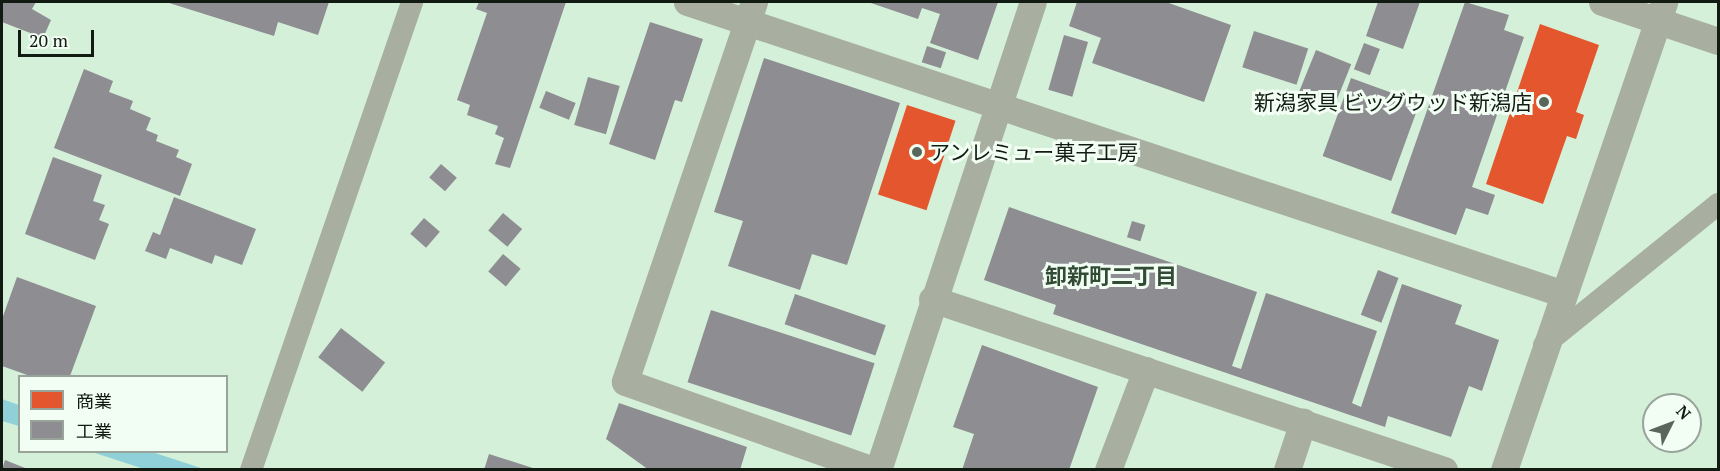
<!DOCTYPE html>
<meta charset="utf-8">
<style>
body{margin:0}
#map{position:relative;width:1720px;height:471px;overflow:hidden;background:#dff0e1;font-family:"PT Serif","Noto Sans JP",serif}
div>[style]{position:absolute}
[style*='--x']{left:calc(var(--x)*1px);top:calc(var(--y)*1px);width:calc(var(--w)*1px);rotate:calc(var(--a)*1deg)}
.built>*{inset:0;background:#d4f0d8}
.water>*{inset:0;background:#90d1d9}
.shops>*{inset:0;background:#e4572e;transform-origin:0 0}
.industry>*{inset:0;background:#8d8d92;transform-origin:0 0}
.minor>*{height:22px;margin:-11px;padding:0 11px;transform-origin:11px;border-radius:11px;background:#a8afa0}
.tertiary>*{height:27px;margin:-13.5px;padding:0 13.5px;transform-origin:13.5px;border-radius:13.5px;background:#a8afa0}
.dots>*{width:16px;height:16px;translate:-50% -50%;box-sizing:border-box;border:3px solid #f2fef3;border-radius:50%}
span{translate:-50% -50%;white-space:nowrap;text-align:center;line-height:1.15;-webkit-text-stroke:6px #f2fef3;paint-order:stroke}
.poi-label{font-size:21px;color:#111b12}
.right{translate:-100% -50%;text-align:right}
.left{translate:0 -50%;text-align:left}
.neighbourhood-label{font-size:22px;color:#324b35;font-weight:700}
.frame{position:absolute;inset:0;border:3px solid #111b12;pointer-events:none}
.legend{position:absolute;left:18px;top:375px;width:210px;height:78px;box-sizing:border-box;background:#f2fef3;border:2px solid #98a399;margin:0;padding:8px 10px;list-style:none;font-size:18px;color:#111b12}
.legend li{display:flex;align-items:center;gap:12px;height:30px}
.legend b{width:30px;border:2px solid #98a399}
.north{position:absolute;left:1642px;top:393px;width:60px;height:60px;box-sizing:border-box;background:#f2fef3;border:2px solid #98a399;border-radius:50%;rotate:48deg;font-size:16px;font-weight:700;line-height:24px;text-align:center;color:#111b12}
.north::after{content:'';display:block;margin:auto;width:21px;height:27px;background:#59665a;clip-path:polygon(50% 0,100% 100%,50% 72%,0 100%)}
.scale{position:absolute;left:18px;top:30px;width:76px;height:27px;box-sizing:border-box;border:3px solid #111b12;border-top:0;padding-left:8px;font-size:18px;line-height:21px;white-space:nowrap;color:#111b12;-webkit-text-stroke:4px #f2fef3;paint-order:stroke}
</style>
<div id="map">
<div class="built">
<i style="clip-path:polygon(evenodd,2px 2px,1718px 2px,1718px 469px,2px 469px,2px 2px,20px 376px,226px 376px,226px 452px,20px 452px,20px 376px,2px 2px,1654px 405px,1690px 405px,1690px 441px,1654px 441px,1654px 405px)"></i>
</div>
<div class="water">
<i style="clip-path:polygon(2px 399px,19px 405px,19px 426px,2px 421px)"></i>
<i style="clip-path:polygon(92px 452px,152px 452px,204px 469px,144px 469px)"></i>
</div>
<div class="shops">
<i style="clip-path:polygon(1540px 24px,1599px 45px,1576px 112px,1584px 115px,1576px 139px,1567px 136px,1543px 204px,1486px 184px)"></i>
<i style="left:907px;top:105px;width:51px;height:94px;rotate:18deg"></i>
</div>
<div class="industry">
<i style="clip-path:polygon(2px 2px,36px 2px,32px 9px,51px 20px,43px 38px,2px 22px)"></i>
<i style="clip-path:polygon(166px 2px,329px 2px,318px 35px,278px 22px,274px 36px)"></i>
<i style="clip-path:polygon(479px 2px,566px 2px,510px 168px,495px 164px,504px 138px,495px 134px,498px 126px,467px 115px,470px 105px,457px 100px,487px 13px,476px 9px)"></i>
<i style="clip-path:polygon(868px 2px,998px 2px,978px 60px,930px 43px,940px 14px,922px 8px,918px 19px)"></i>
<i style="clip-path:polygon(1077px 2px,1166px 2px,1231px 25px,1204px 102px,1092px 63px,1101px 38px,1069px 26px)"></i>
<i style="clip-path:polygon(1378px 2px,1420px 2px,1403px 49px,1366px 36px)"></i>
<i style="clip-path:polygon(1465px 2px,1509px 15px,1504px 30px,1524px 37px,1472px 187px,1495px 195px,1488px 215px,1466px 208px,1456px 235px,1391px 213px)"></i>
<i style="clip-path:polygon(650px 22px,703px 39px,682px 102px,675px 100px,655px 160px,609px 144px)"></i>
<i style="left:1254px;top:31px;width:57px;height:38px;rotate:18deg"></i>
<i style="left:1064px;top:35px;width:25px;height:57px;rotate:16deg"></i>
<i style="left:1364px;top:43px;width:17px;height:28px;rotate:21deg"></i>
<i style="left:927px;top:46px;width:20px;height:17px;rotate:18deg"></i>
<i style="left:1316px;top:50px;width:38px;height:50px;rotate:22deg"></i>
<i style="clip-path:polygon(764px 58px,900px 103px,847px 265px,812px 254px,800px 290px,728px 266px,743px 221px,714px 212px)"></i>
<i style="clip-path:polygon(84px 69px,113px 81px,109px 92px,133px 101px,130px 109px,151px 118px,146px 130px,158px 135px,156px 141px,179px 150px,176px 157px,192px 164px,180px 196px,54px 148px)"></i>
<i style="left:588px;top:77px;width:33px;height:50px;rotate:16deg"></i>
<i style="left:1351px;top:78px;width:73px;height:83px;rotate:20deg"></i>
<i style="left:546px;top:91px;width:32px;height:18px;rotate:22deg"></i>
<i style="clip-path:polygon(53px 157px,102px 175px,93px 201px,105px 205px,99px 220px,109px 224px,95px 260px,25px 234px)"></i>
<i style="left:441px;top:164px;width:21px;height:18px;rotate:41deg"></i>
<i style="clip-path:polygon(174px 197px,256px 229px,242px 265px,215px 255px,212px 264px,170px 248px,166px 259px,145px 251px,153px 232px,160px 235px)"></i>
<i style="clip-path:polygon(1009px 207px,1257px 292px,1232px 366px,1241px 369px,1266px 293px,1377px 331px,1352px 403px,1361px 407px,1402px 284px,1462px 305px,1455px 324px,1499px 340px,1482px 391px,1469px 386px,1451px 437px,1388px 416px,1385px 427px,1053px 314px,1056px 305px,984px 280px)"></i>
<i style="left:503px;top:213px;width:25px;height:23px;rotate:40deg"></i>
<i style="left:424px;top:218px;width:21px;height:21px;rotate:41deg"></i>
<i style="left:1132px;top:221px;width:14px;height:17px;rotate:17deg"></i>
<i style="left:503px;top:254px;width:23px;height:23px;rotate:40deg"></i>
<i style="left:1378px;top:270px;width:22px;height:48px;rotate:21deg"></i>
<i style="clip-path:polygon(17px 277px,96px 306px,70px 376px,30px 376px,2px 366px,2px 319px)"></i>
<i style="left:795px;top:294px;width:96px;height:32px;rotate:19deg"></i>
<i style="left:711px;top:310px;width:172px;height:76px;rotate:18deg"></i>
<i style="left:341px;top:328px;width:56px;height:37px;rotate:38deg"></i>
<i style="clip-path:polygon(982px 345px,1098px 387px,1069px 470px,962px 470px,974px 434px,953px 427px)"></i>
<i style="clip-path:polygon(619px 403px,747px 447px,740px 470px,649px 470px,606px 439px)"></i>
<i style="clip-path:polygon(489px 454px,536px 469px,536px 470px,484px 470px)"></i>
<i style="clip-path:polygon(5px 460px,25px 468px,24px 470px,2px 470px)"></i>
</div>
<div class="minor">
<i style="--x:1544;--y:345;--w:224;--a:-39"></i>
<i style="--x:251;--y:470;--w:495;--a:-71"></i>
</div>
<div class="tertiary">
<i style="--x:687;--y:2;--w:921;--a:18.42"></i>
<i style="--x:754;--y:2;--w:401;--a:108.8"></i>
<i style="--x:625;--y:382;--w:264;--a:19.5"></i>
<i style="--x:1602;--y:2;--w:122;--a:18.6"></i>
<i style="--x:932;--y:299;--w:540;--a:18.47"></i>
<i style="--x:878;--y:470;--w:493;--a:-71.7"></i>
<i style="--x:1108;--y:470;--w:107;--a:-69.2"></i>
<i style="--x:1287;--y:470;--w:51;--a:-71.6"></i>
<i style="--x:1504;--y:470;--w:495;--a:-71.1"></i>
</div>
<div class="dots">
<i style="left:1544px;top:102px;background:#59665a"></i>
<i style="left:917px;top:152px;background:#59665a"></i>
</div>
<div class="poi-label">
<span class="right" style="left:1532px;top:102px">新潟家具 ビッグウッド新潟店</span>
<span class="left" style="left:929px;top:152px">アンレミュー菓子工房</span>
</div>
<div class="neighbourhood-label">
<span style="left:1111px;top:276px">卸新町二丁目</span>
</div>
<div class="frame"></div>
<ul class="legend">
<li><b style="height:16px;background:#e4572e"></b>商業</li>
<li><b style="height:16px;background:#8d8d92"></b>工業</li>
</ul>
<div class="north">N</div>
<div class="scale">20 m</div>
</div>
